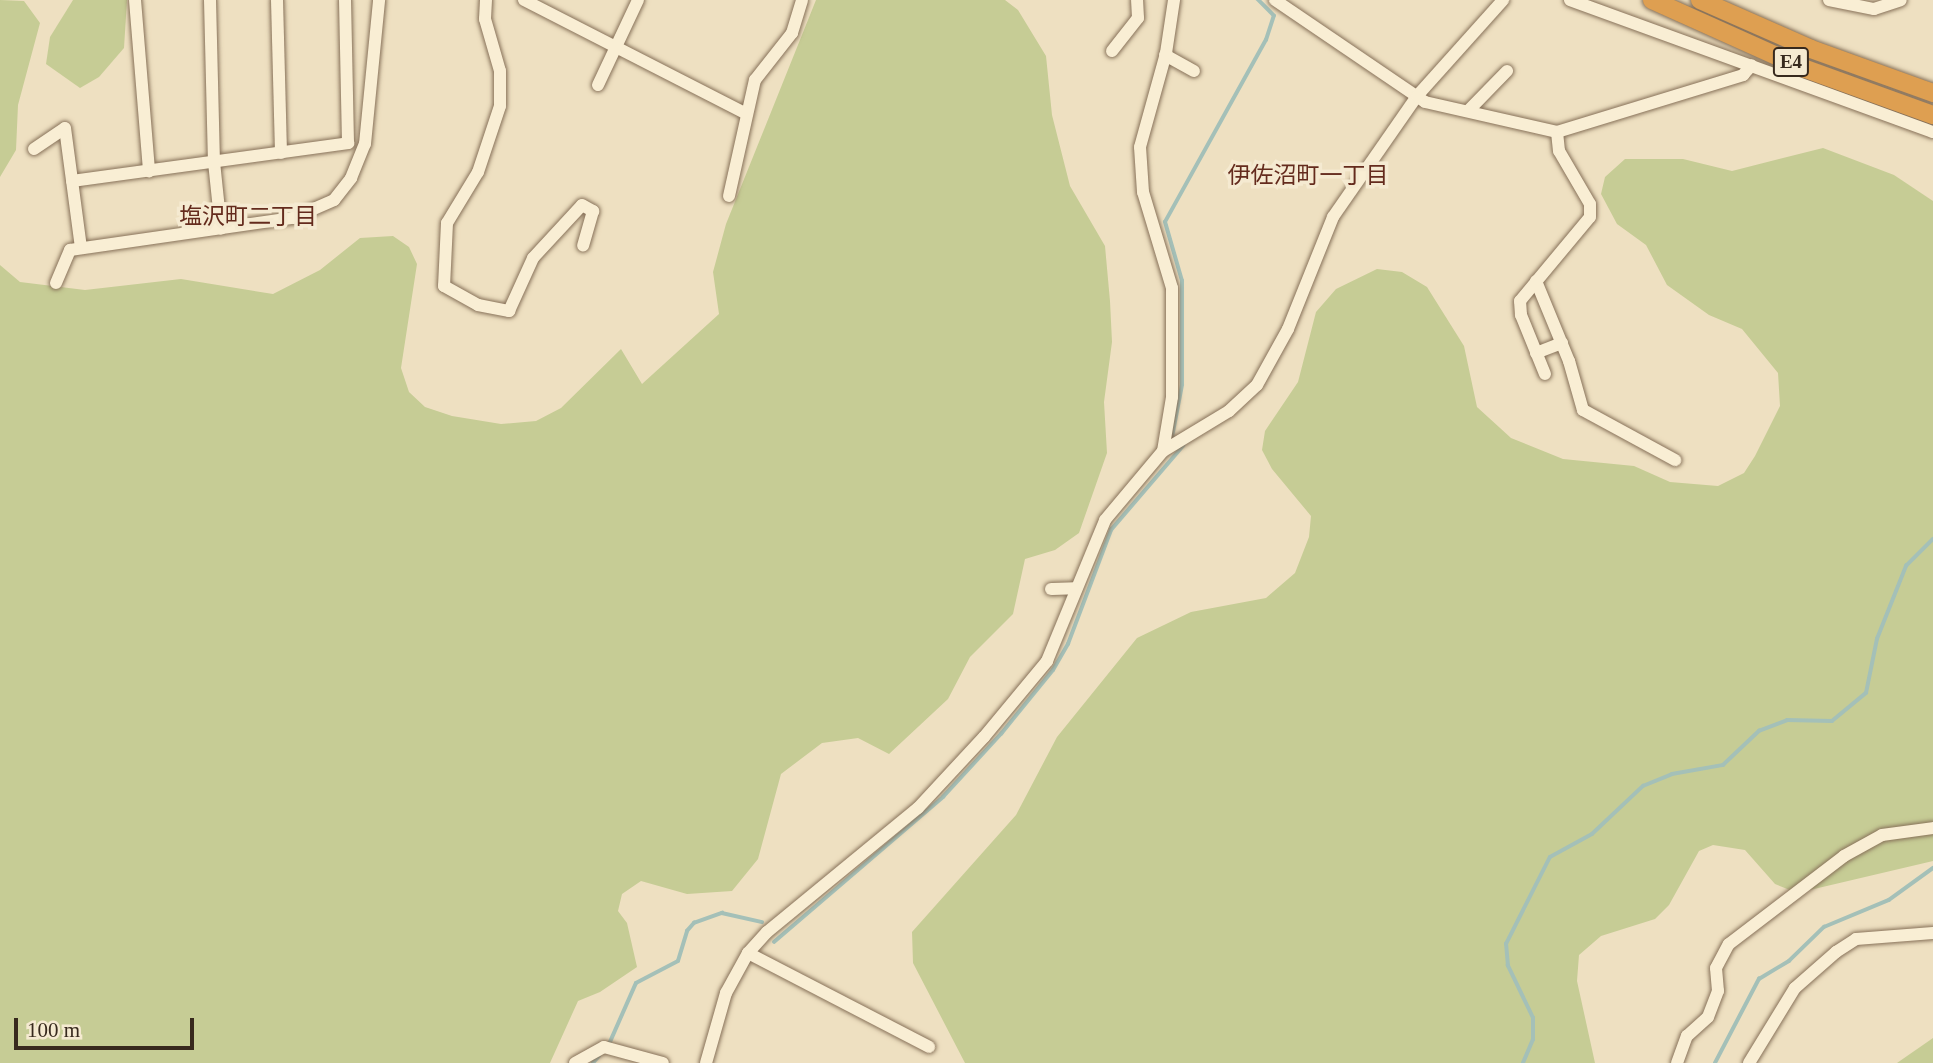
<!DOCTYPE html>
<meta charset="utf-8">
<style>
body{margin:0}
#map{position:relative;width:1933px;height:1063px;overflow:hidden;background:#eee0c1;font-family:"Times New Roman","Noto Sans JP",serif}
div>[style]{position:absolute}
[style*='--x']{left:calc(var(--x)*1px);top:calc(var(--y)*1px);width:calc(var(--w)*1px);rotate:calc(var(--a)*1deg)}
.green>*{inset:0;background:#c6cc95}
.stream>*{height:3.5px;margin:-1.75px;padding:0 1.75px;transform-origin:1.75px;border-radius:1.75px;background:#a4c0b8}
.roads{filter:drop-shadow(0 0 2px #877159) drop-shadow(0 0 2px #877159)}
.minor>*{height:12px;margin:-6px;padding:0 6px;transform-origin:6px;border-radius:6px;background:#f9eed4}
.highway>*{height:18px;margin:-9px;padding:0 9px;transform-origin:9px;border-radius:9px;background:#de9f51}
span{translate:-50% -50%;white-space:nowrap;text-align:center;line-height:1.15;-webkit-text-stroke:7px #f5ead1;paint-order:stroke}
.shield-label span{padding:2px 5px;background:#f5ead1;border:2px solid;border-radius:5px;-webkit-text-stroke-width:0}
.shield-label{font-size:19px;color:#37291d;font-weight:700}
.neighbourhood-label{font-size:23px;color:#642b1d}
.scale{position:absolute;left:14px;top:1018px;width:180px;height:32px;box-sizing:border-box;border:4px solid #37291d;border-top:0;padding-left:9px;font-size:21px;line-height:24px;white-space:nowrap;color:#37291d;-webkit-text-stroke:5px #f5ead1;paint-order:stroke}
</style>
<div id="map">
<div class="green">
<i style="clip-path:polygon(0 0,24px 1px,40px 23px,18px 105px,16px 150px,0 177px)"></i>
<i style="clip-path:polygon(73px 0,127px 0,124px 48px,99px 77px,80px 88px,46px 64px,50px 37px)"></i>
<i style="clip-path:polygon(816px 0,1005px 0,1018px 10px,1046px 56px,1052px 115px,1070px 186px,1105px 246px,1110px 301px,1112px 342px,1104px 402px,1107px 453px,1079px 533px,1055px 550px,1025px 559px,1013px 614px,970px 657px,948px 699px,889px 754px,858px 738px,822px 743px,781px 774px,758px 859px,732px 891px,687px 894px,641px 881px,622px 894px,618px 911px,627px 923px,637px 967px,600px 992px,578px 1001px,550px 1063px,0 1063px,0 265px,20px 282px,85px 290px,181px 279px,273px 294px,320px 270px,360px 238px,393px 236px,409px 247px,417px 264px,401px 368px,409px 392px,425px 407px,452px 416px,501px 424px,536px 421px,561px 408px,621px 349px,642px 384px,719px 314px,713px 272px,726px 224px)"></i>
<i style="clip-path:polygon(1823px 148px,1894px 175px,1933px 201px,1933px 861px,1797px 893px,1775px 884px,1745px 850px,1713px 845px,1699px 851px,1669px 905px,1655px 919px,1601px 936px,1579px 955px,1577px 981px,1595px 1063px,965px 1063px,913px 963px,912px 932px,1016px 815px,1057px 737px,1137px 638px,1191px 612px,1266px 598px,1295px 573px,1309px 537px,1311px 516px,1272px 469px,1262px 450px,1265px 431px,1298px 382px,1316px 312px,1336px 289px,1377px 269px,1402px 272px,1427px 287px,1464px 346px,1477px 407px,1511px 438px,1563px 459px,1634px 466px,1670px 482px,1718px 486px,1744px 473px,1755px 456px,1780px 406px,1778px 373px,1742px 329px,1709px 315px,1667px 285px,1646px 245px,1617px 224px,1601px 194px,1605px 177px,1625px 159px,1683px 159px,1732px 171px)"></i>
<i style="clip-path:polygon(1933px 1038px,1933px 1063px,1897px 1063px)"></i>
</div>
<div class="stream">
<i style="--x:1172;--y:437;--w:53;--a:-79.1"></i>
<i style="--x:1182;--y:385;--w:104;--a:-90"></i>
<i style="--x:1182;--y:281;--w:61;--a:-106.1"></i>
<i style="--x:1165;--y:222;--w:208;--a:-61"></i>
<i style="--x:1266;--y:40;--w:25;--a:-72"></i>
<i style="--x:1274;--y:16;--w:23;--a:-135"></i>
<i style="--x:774;--y:942;--w:223;--a:-40.6"></i>
<i style="--x:943;--y:797;--w:86;--a:-47.4"></i>
<i style="--x:1001;--y:734;--w:82;--a:-50.9"></i>
<i style="--x:1053;--y:670;--w:30;--a:-60"></i>
<i style="--x:1068;--y:644;--w:122;--a:-69.3"></i>
<i style="--x:1111;--y:530;--w:111;--a:-49.4"></i>
<i style="--x:610;--y:1042;--w:64;--a:-66.2"></i>
<i style="--x:636;--y:983;--w:47;--a:-27.6"></i>
<i style="--x:678;--y:961;--w:31;--a:-73"></i>
<i style="--x:687;--y:931;--w:11;--a:-49"></i>
<i style="--x:694;--y:923;--w:30;--a:-20"></i>
<i style="--x:722;--y:913;--w:41;--a:12.7"></i>
<i style="--x:593;--y:1063;--w:9;--a:-49"></i>
<i style="--x:1523;--y:1063;--w:25;--a:-67"></i>
<i style="--x:1533;--y:1040;--w:22;--a:-90"></i>
<i style="--x:1533;--y:1018;--w:58;--a:-115.7"></i>
<i style="--x:1508;--y:966;--w:22;--a:-95"></i>
<i style="--x:1506;--y:944;--w:97;--a:-63.2"></i>
<i style="--x:1550;--y:857;--w:48;--a:-28.7"></i>
<i style="--x:1592;--y:834;--w:70;--a:-43.3"></i>
<i style="--x:1643;--y:786;--w:31;--a:-22"></i>
<i style="--x:1672;--y:774;--w:52;--a:-10"></i>
<i style="--x:1723;--y:765;--w:50;--a:-43.4"></i>
<i style="--x:1759;--y:731;--w:30;--a:-21"></i>
<i style="--x:1787;--y:720;--w:45;--a:1.3"></i>
<i style="--x:1832;--y:721;--w:44;--a:-39.5"></i>
<i style="--x:1866;--y:693;--w:55;--a:-78.5"></i>
<i style="--x:1877;--y:639;--w:79;--a:-68.3"></i>
<i style="--x:1906;--y:566;--w:38;--a:-45"></i>
<i style="--x:1715;--y:1063;--w:95;--a:-62.4"></i>
<i style="--x:1759;--y:979;--w:35;--a:-31"></i>
<i style="--x:1789;--y:961;--w:49;--a:-44.2"></i>
<i style="--x:1824;--y:927;--w:70;--a:-22.6"></i>
<i style="--x:1889;--y:900;--w:54;--a:-36"></i>
</div>
<div class="roads">
<div class="minor">
<i style="--x:135;--y:0;--w:172;--a:85.3"></i>
<i style="--x:210;--y:0;--w:162;--a:88.6"></i>
<i style="--x:214;--y:162;--w:67;--a:84"></i>
<i style="--x:277;--y:0;--w:153;--a:88.5"></i>
<i style="--x:486;--y:0;--w:19;--a:93"></i>
<i style="--x:485;--y:19;--w:54;--a:73.9"></i>
<i style="--x:500;--y:71;--w:35;--a:90"></i>
<i style="--x:500;--y:106;--w:70;--a:108.4"></i>
<i style="--x:478;--y:172;--w:60;--a:121.3"></i>
<i style="--x:447;--y:223;--w:63;--a:92.7"></i>
<i style="--x:444;--y:286;--w:39;--a:29"></i>
<i style="--x:478;--y:305;--w:32;--a:11"></i>
<i style="--x:509;--y:311;--w:58;--a:-65.6"></i>
<i style="--x:533;--y:258;--w:72;--a:-47.2"></i>
<i style="--x:582;--y:205;--w:13;--a:29"></i>
<i style="--x:593;--y:211;--w:36;--a:106"></i>
<i style="--x:524;--y:0;--w:248;--a:27.1"></i>
<i style="--x:1275;--y:0;--w:181;--a:34.2"></i>
<i style="--x:1425;--y:102;--w:135;--a:12.8"></i>
<i style="--x:1557;--y:132;--w:195;--a:-17"></i>
<i style="--x:1743;--y:75;--w:13;--a:-48"></i>
<i style="--x:1570;--y:0;--w:386;--a:20"></i>
<i style="--x:1829;--y:0;--w:46;--a:11.3"></i>
<i style="--x:1874;--y:9;--w:28;--a:-18"></i>
<i style="--x:1112;--y:51;--w:42;--a:-51.8"></i>
<i style="--x:1138;--y:18;--w:18;--a:-93"></i>
<i style="--x:1165;--y:55;--w:33;--a:29"></i>
<i style="--x:598;--y:85;--w:94;--a:-64.8"></i>
<i style="--x:1468;--y:111;--w:56;--a:-45.7"></i>
<i style="--x:34;--y:149;--w:37;--a:-34"></i>
<i style="--x:65;--y:128;--w:121;--a:82.4"></i>
<i style="--x:72;--y:181;--w:279;--a:-7.8"></i>
<i style="--x:348;--y:143;--w:143;--a:-91.2"></i>
<i style="--x:729;--y:196;--w:119;--a:-77.4"></i>
<i style="--x:755;--y:80;--w:60;--a:-51.8"></i>
<i style="--x:792;--y:33;--w:34;--a:-73"></i>
<i style="--x:1536;--y:281;--w:87;--a:67.6"></i>
<i style="--x:1569;--y:361;--w:51;--a:74.1"></i>
<i style="--x:1583;--y:410;--w:105;--a:28.5"></i>
<i style="--x:56;--y:283;--w:36;--a:-67"></i>
<i style="--x:70;--y:250;--w:225;--a:-8.2"></i>
<i style="--x:293;--y:218;--w:45;--a:-23.7"></i>
<i style="--x:334;--y:200;--w:28;--a:-52"></i>
<i style="--x:351;--y:178;--w:37;--a:-68"></i>
<i style="--x:365;--y:144;--w:145;--a:-84.4"></i>
<i style="--x:1536;--y:353;--w:28;--a:-21"></i>
<i style="--x:1545;--y:374;--w:64;--a:-112.1"></i>
<i style="--x:1521;--y:315;--w:14;--a:-94"></i>
<i style="--x:1520;--y:301;--w:109;--a:-50.2"></i>
<i style="--x:1590;--y:217;--w:13;--a:-90"></i>
<i style="--x:1590;--y:204;--w:61;--a:-120.3"></i>
<i style="--x:1559;--y:151;--w:19;--a:-96"></i>
<i style="--x:1163;--y:451;--w:55;--a:-80.5"></i>
<i style="--x:1172;--y:397;--w:109;--a:-90"></i>
<i style="--x:1172;--y:288;--w:100;--a:-106.8"></i>
<i style="--x:1143;--y:192;--w:45;--a:-93.8"></i>
<i style="--x:1140;--y:147;--w:98;--a:-74.5"></i>
<i style="--x:1166;--y:53;--w:54;--a:-81.4"></i>
<i style="--x:1051;--y:589;--w:25;--a:-2"></i>
<i style="--x:748;--y:953;--w:204;--a:27.4"></i>
<i style="--x:575;--y:1063;--w:33;--a:-29"></i>
<i style="--x:604;--y:1047;--w:61;--a:15.2"></i>
<i style="--x:706;--y:1063;--w:73;--a:-74.1"></i>
<i style="--x:726;--y:993;--w:46;--a:-61.2"></i>
<i style="--x:748;--y:953;--w:28;--a:-48"></i>
<i style="--x:767;--y:932;--w:195;--a:-39.4"></i>
<i style="--x:918;--y:808;--w:97;--a:-47.1"></i>
<i style="--x:984;--y:737;--w:99;--a:-50.3"></i>
<i style="--x:1047;--y:661;--w:152;--a:-67.6"></i>
<i style="--x:1105;--y:520;--w:90;--a:-50"></i>
<i style="--x:1163;--y:451;--w:77;--a:-31.2"></i>
<i style="--x:1229;--y:411;--w:38;--a:-43"></i>
<i style="--x:1257;--y:385;--w:64;--a:-61"></i>
<i style="--x:1288;--y:329;--w:121;--a:-68.1"></i>
<i style="--x:1333;--y:217;--w:147;--a:-55.2"></i>
<i style="--x:1417;--y:96;--w:129;--a:-48.1"></i>
<i style="--x:1677;--y:1063;--w:29;--a:-70"></i>
<i style="--x:1687;--y:1036;--w:28;--a:-42"></i>
<i style="--x:1708;--y:1017;--w:28;--a:-69"></i>
<i style="--x:1718;--y:991;--w:23;--a:-95"></i>
<i style="--x:1716;--y:968;--w:27;--a:-62"></i>
<i style="--x:1729;--y:944;--w:145;--a:-37.4"></i>
<i style="--x:1844;--y:856;--w:43;--a:-28.9"></i>
<i style="--x:1882;--y:835;--w:51;--a:-7.8"></i>
<i style="--x:1749;--y:1063;--w:88;--a:-58.5"></i>
<i style="--x:1795;--y:988;--w:55;--a:-41.3"></i>
<i style="--x:1836;--y:952;--w:24;--a:-33"></i>
<i style="--x:1856;--y:939;--w:77;--a:-4.5"></i>
</div>
<div class="highway">
<i style="--x:1652;--y:0;--w:166;--a:24.2"></i>
<i style="--x:1803;--y:68;--w:138;--a:19.9"></i>
<i style="--x:1700;--y:0;--w:121;--a:23.8"></i>
<i style="--x:1811;--y:49;--w:130;--a:19.8"></i>
</div>
</div>
<div class="shield-label">
<span style="left:1791px;top:62px">E4</span>
</div>
<div class="neighbourhood-label">
<span style="left:1308px;top:176px">伊佐沼町一丁目</span>
<span style="left:248px;top:217px">塩沢町二丁目</span>
</div>
<div class="scale">100 m</div>
</div>
